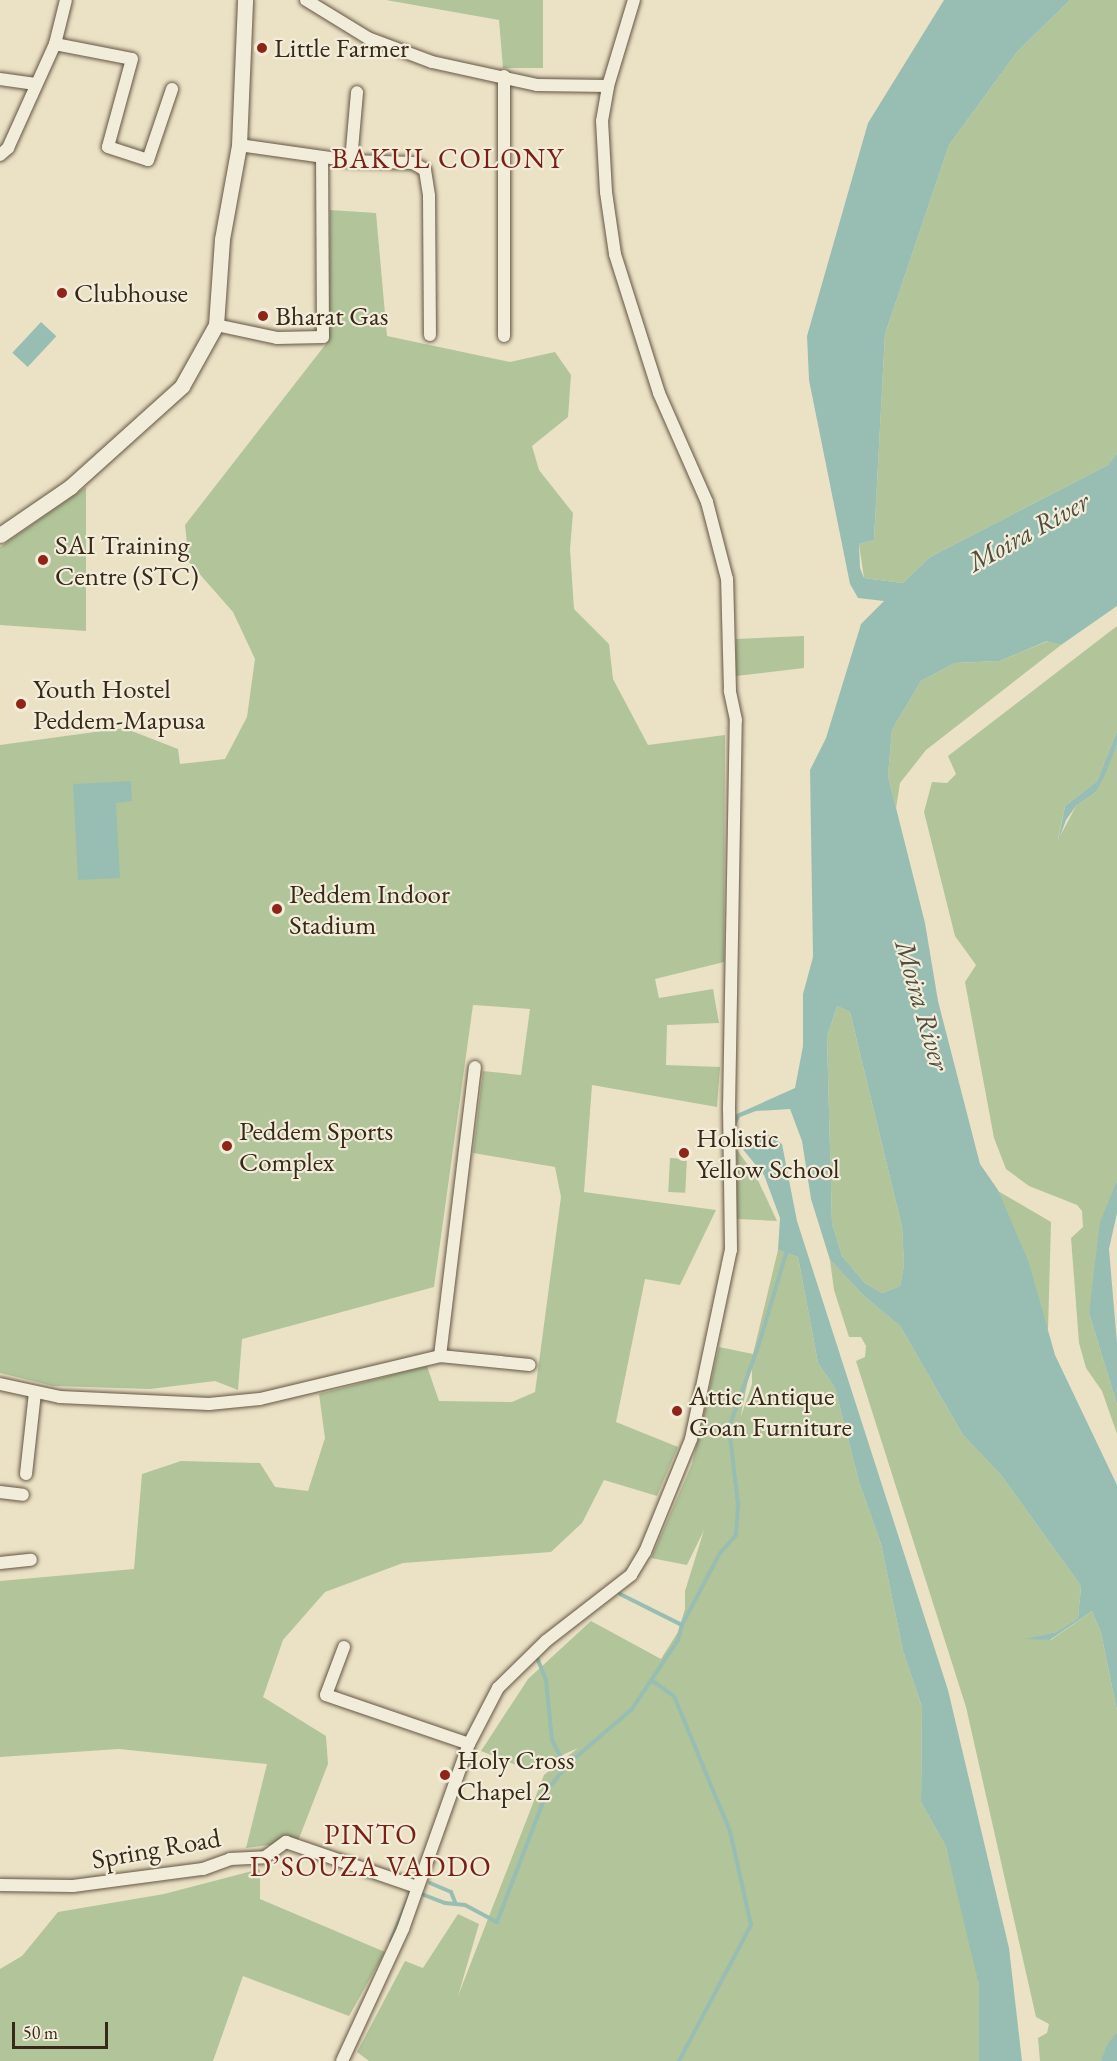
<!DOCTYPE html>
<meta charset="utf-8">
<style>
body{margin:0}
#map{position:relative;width:1117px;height:2061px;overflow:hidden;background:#ebe2c6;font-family:"EB Garamond",serif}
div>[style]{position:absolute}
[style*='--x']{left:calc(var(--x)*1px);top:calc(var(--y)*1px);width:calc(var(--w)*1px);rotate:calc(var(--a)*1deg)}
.green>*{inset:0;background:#b2c499;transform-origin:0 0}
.water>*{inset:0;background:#98beb3;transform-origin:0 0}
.stream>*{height:4px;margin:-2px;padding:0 2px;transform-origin:2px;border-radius:2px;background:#98beb3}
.roads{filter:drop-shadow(0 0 2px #655643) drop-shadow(0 0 2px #655643)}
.minor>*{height:12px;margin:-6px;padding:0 6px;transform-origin:6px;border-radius:6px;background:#f2ecda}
.tertiary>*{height:15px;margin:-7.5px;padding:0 7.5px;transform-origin:7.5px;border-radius:7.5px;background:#f2ecda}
.dots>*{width:16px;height:16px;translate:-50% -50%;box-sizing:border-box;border:3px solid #f2ecda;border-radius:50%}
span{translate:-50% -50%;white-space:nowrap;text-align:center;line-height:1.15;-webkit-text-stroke:4.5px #f2ecda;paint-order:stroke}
.poi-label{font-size:27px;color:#382817}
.left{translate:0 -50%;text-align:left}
.street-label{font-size:27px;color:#382817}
.neighbourhood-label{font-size:28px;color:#7a1f14;letter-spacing:1.5px}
.water-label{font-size:28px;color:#504e3e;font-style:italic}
.scale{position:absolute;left:12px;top:2022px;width:96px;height:27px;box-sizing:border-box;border:3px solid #382817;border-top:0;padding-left:8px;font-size:18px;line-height:21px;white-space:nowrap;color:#382817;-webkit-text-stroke:4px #f2ecda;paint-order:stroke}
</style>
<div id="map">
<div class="green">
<i style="clip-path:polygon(386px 0,543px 0,543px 68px,503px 68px,499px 20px)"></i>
<i style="clip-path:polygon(1070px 0,1117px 0,1117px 453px,1108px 465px,930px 557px,903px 583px,864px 578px,859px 544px,874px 540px,885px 334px,949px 145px,1017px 52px)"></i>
<i style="clip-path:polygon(330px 210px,376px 213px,387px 336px,510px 362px,555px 352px,571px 375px,568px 417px,532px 446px,539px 470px,573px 513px,570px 549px,574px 609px,609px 644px,613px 679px,648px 745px,725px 735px,724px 962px,655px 979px,659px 998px,713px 989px,719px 1023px,667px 1025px,666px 1065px,720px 1067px,717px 1107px,592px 1085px,584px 1192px,716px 1210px,680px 1285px,645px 1279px,616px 1422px,678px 1447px,657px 1496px,604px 1480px,582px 1523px,551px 1552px,403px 1563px,325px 1592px,283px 1640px,263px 1697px,326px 1736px,328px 1764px,298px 1841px,246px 1848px,267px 1764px,119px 1749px,0 1757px,0 1581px,134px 1569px,142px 1474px,181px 1461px,260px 1463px,275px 1487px,308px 1491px,325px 1438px,319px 1394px,427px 1366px,439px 1401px,512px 1402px,535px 1392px,561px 1197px,555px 1167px,473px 1153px,483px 1071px,521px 1075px,530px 1009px,473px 1005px,434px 1287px,242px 1339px,238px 1390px,215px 1381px,150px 1389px,53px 1386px,0 1373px,0 745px,124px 728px,178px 749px,180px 764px,225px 759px,247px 717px,255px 659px,233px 612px,189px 562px,185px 525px,329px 340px)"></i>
<i style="clip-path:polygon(86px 487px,86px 631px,0 625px,0 547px)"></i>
<i style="clip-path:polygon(1117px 626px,1117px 731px,1097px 781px,1065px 806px,1058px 840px,1076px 806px,1096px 792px,1117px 745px,1117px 1181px,1089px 1313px,1117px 1405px,1117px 1434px,1102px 1391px,1086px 1368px,1079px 1343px,1071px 1238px,1083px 1227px,1082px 1211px,1077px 1205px,1029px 1186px,1006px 1169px,994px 1138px,965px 982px,976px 965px,955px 936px,924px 812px,932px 782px,947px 783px,956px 774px,948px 756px)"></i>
<i style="clip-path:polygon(804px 636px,804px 668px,736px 676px,736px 639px)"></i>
<i style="clip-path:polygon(1048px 641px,1061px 645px,926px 750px,900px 783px,896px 808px,888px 776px,892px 730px,921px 681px,955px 663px,1000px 661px)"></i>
<i style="clip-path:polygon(837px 1006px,850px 1012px,902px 1227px,904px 1265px,900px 1286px,882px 1293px,865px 1283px,842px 1256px,832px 1223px,827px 1037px)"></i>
<i style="clip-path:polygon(737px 1150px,756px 1176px,777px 1221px,737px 1219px)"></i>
<i style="left:670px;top:1158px;width:17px;height:34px;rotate:3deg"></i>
<i style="clip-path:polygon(998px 1191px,1051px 1222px,1048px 1331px,1043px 1316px)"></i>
<i style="clip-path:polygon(evenodd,778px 1250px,798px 1257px,818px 1363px,835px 1388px,859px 1482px,881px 1544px,903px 1651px,922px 1707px,921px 1802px,946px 1847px,967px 1926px,979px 1986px,979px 2061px,369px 2061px,357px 2052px,405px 1961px,423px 1968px,458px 1914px,479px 1924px,458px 1996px,544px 1775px,578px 1748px,529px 1770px,481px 1751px,528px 1679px,591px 1621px,661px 1659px,678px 1632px,685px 1609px,685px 1591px,704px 1530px,687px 1565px,651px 1558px,692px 1464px,719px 1347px,753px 1354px,778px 1250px,752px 1360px,752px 1384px,741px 1416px,741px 1415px,752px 1360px)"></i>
<i style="clip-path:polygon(830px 1260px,865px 1297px,900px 1326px,963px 1435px,1001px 1475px,1081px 1586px,1078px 1618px,1056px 1632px,1030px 1638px,1051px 1640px,1092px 1611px,1101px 1633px,1117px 1711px,1117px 2032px,1101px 2061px,1040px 2061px,1038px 2038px,1047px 2033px,1049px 2024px,1036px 2017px,966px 1707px,856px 1361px,865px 1357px,866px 1346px,861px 1337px,849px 1337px,834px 1290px)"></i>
<i style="clip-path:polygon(260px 1869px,260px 1899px,385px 1952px,349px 2016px,243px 1976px,213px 2061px,0 2061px,0 1969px,22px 1956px,58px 1912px,164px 1894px)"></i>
</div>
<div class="water">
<i style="clip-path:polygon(evenodd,944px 0,1070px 0,1017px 52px,949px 145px,885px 334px,874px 540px,859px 544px,860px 568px,864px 578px,903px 583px,930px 557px,1108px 465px,1117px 453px,1117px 606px,1061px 645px,1047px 641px,1000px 661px,955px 663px,921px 681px,892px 730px,888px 776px,925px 923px,938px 1001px,980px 1164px,998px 1190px,1029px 1263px,1055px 1355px,1117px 1485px,1117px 1711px,1101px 1633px,1092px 1611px,1050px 1640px,1024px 1639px,1056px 1632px,1078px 1618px,1081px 1586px,1001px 1475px,963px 1435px,900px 1326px,865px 1297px,830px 1260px,811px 1199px,802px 1141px,790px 1109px,756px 1111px,740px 1117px,735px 1127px,740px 1141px,767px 1134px,782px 1144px,797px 1221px,948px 1690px,1009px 1948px,1022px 2061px,979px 2061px,979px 1986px,946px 1847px,921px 1802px,922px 1707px,903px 1651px,881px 1544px,859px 1482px,835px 1388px,818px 1363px,798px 1257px,778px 1250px,780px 1218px,764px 1175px,731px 1135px,731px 1121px,737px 1114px,795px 1088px,803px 1046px,803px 994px,813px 957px,810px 770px,826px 738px,861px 624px,884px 601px,858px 598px,850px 584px,809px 380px,807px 336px,868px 123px,944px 0,837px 1006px,850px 1012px,902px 1227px,904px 1265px,900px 1286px,882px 1293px,865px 1283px,842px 1256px,832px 1223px,827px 1037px,837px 1006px)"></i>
<i style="left:41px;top:322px;width:21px;height:42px;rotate:43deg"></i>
<i style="clip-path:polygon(1117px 731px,1117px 745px,1105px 775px,1096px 792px,1076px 806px,1066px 820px,1058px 842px,1065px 806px,1097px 781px)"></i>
<i style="clip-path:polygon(131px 781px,132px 801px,116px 803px,120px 878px,78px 880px,73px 784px)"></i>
<i style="clip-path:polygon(1117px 1181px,1117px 1213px,1109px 1249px,1117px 1343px,1117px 1405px,1089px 1313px,1100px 1222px)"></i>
<i style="clip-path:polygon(1117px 2032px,1117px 2061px,1101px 2061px,1107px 2045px)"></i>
</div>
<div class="stream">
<i style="--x:620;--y:1594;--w:69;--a:26.6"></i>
<i style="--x:538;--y:1660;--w:22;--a:68"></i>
<i style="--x:546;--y:1680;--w:60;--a:84.3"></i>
<i style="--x:552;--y:1740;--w:18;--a:63"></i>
<i style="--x:560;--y:1756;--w:11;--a:38"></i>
<i style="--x:651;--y:1680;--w:28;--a:35"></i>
<i style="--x:674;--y:1696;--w:146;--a:67.5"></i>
<i style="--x:730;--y:1831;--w:96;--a:77.4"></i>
<i style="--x:751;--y:1925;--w:154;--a:117.9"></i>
<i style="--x:430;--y:1883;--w:23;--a:23"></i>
<i style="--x:451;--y:1892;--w:11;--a:68"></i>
<i style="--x:419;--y:1893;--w:28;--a:21"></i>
<i style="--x:445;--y:1903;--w:20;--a:6"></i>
<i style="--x:465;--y:1905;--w:36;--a:28"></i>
<i style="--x:497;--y:1922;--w:142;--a:-69"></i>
<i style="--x:548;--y:1789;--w:33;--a:-51"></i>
<i style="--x:569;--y:1763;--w:83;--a:-40.6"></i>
<i style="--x:632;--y:1709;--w:83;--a:-56.3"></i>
<i style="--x:678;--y:1640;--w:16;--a:-75"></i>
<i style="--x:682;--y:1625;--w:81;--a:-62.2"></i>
<i style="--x:720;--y:1553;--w:24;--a:-48"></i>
<i style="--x:736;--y:1535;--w:31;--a:-86"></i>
<i style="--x:738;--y:1504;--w:78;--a:-96.7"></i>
<i style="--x:729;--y:1427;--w:88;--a:-70.1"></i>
<i style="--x:759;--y:1344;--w:101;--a:-73.4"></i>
<i style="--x:391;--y:1941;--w:55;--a:-67.6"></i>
</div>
<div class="roads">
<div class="minor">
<i style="--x:306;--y:0;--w:73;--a:31.5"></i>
<i style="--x:368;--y:38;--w:68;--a:20.6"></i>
<i style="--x:432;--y:62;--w:107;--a:12.4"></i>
<i style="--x:537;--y:85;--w:71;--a:0.8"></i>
<i style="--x:55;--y:44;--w:78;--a:11"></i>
<i style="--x:132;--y:59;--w:91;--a:105.3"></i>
<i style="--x:108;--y:147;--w:42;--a:18"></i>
<i style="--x:148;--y:160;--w:75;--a:-71.3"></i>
<i style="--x:0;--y:79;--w:34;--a:8"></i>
<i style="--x:239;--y:145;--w:113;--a:8.1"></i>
<i style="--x:351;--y:161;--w:62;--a:1.8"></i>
<i style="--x:413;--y:163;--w:14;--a:30"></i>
<i style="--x:425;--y:170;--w:26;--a:81"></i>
<i style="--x:429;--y:196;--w:139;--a:89.6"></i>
<i style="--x:0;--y:155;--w:11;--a:-41"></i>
<i style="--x:8;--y:148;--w:114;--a:-65.7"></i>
<i style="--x:55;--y:44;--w:45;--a:-76"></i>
<i style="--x:351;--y:161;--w:69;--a:-85"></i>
<i style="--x:216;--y:325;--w:62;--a:12"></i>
<i style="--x:277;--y:338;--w:46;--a:-1.2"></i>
<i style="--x:323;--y:337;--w:180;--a:-90.3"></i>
<i style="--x:504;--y:336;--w:260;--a:-90"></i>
<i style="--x:440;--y:1356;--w:291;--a:-83.1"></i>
<i style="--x:0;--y:1384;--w:61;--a:12.2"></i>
<i style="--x:60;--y:1397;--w:149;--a:2.7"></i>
<i style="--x:209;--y:1404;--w:51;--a:-5.6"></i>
<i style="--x:260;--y:1399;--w:185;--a:-13.4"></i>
<i style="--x:440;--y:1356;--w:90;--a:5.7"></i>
<i style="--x:26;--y:1474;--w:82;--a:-83.7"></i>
<i style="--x:0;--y:1492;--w:23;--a:7"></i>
<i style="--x:0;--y:1563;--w:31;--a:-6"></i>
<i style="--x:344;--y:1647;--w:51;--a:110.6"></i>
<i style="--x:326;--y:1695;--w:151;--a:18.9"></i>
<i style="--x:0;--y:1885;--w:73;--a:0.8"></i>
<i style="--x:73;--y:1886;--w:131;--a:-7.5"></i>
<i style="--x:203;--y:1869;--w:29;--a:-20"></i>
<i style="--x:230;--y:1859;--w:35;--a:-3"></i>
<i style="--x:265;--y:1857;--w:26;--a:-36"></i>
<i style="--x:286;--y:1842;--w:139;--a:19"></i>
<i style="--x:342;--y:2061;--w:145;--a:-65.2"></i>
<i style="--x:403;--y:1929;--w:196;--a:-70.4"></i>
<i style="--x:469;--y:1744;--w:63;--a:-62.6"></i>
<i style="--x:498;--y:1688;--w:67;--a:-44.4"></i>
<i style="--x:546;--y:1641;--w:108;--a:-37.8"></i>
<i style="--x:631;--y:1575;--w:27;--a:-59"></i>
<i style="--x:645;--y:1552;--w:122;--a:-67.8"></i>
<i style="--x:691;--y:1439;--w:193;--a:-78.1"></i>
<i style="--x:731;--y:1250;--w:141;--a:-90.8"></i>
<i style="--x:729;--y:1109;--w:389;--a:-89"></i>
<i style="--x:736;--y:720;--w:30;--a:-102"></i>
<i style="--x:730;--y:691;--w:112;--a:-91.5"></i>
<i style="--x:727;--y:579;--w:80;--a:-104.6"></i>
<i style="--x:707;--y:502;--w:119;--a:-113.8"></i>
<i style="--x:659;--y:393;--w:146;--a:-107.6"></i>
<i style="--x:615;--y:254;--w:63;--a:-98.3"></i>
<i style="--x:606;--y:192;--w:71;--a:-93.2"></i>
<i style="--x:602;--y:121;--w:36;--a:-80"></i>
<i style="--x:608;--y:86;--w:90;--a:-73.2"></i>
</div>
<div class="tertiary">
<i style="--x:0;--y:535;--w:85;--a:-34.4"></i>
<i style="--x:70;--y:487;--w:151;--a:-42"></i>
<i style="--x:182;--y:386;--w:70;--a:-60.9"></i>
<i style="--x:216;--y:325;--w:86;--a:-86"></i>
<i style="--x:222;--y:239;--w:96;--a:-79.7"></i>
<i style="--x:239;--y:145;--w:145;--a:-87.6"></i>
</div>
</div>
<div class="dots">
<i style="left:262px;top:48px;background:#8f2418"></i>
<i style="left:62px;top:293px;background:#8f2418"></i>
<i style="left:263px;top:316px;background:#8f2418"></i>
<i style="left:43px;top:560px;background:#8f2418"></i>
<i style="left:21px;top:704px;background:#8f2418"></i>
<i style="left:277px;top:909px;background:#8f2418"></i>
<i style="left:227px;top:1146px;background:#8f2418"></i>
<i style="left:684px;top:1153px;background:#8f2418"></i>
<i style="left:677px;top:1411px;background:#8f2418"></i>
<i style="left:445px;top:1775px;background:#8f2418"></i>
</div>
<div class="poi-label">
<span class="left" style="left:274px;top:48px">Little Farmer</span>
<span class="left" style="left:74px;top:293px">Clubhouse</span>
<span class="left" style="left:275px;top:316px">Bharat Gas</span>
<span class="left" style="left:55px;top:560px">SAI Training<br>Centre (STC)</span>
<span class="left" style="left:33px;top:704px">Youth Hostel<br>Peddem-Mapusa</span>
<span class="left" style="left:289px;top:909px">Peddem Indoor<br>Stadium</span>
<span class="left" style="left:239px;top:1146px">Peddem Sports<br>Complex</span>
<span class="left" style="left:696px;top:1153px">Holistic<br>Yellow School</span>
<span class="left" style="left:689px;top:1411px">Attic Antique<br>Goan Furniture</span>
<span class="left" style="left:457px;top:1775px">Holy Cross<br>Chapel 2</span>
</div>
<div class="street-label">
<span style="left:156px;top:1848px;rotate:-10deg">Spring Road</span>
</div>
<div class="neighbourhood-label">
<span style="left:448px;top:158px">BAKUL COLONY</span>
<span style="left:371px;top:1850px">PINTO<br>D’SOUZA VADDO</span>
</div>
<div class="water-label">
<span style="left:1028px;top:531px;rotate:-29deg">Moira River</span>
<span style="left:923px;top:1005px;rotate:74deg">Moira River</span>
</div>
<div class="scale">50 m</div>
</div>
